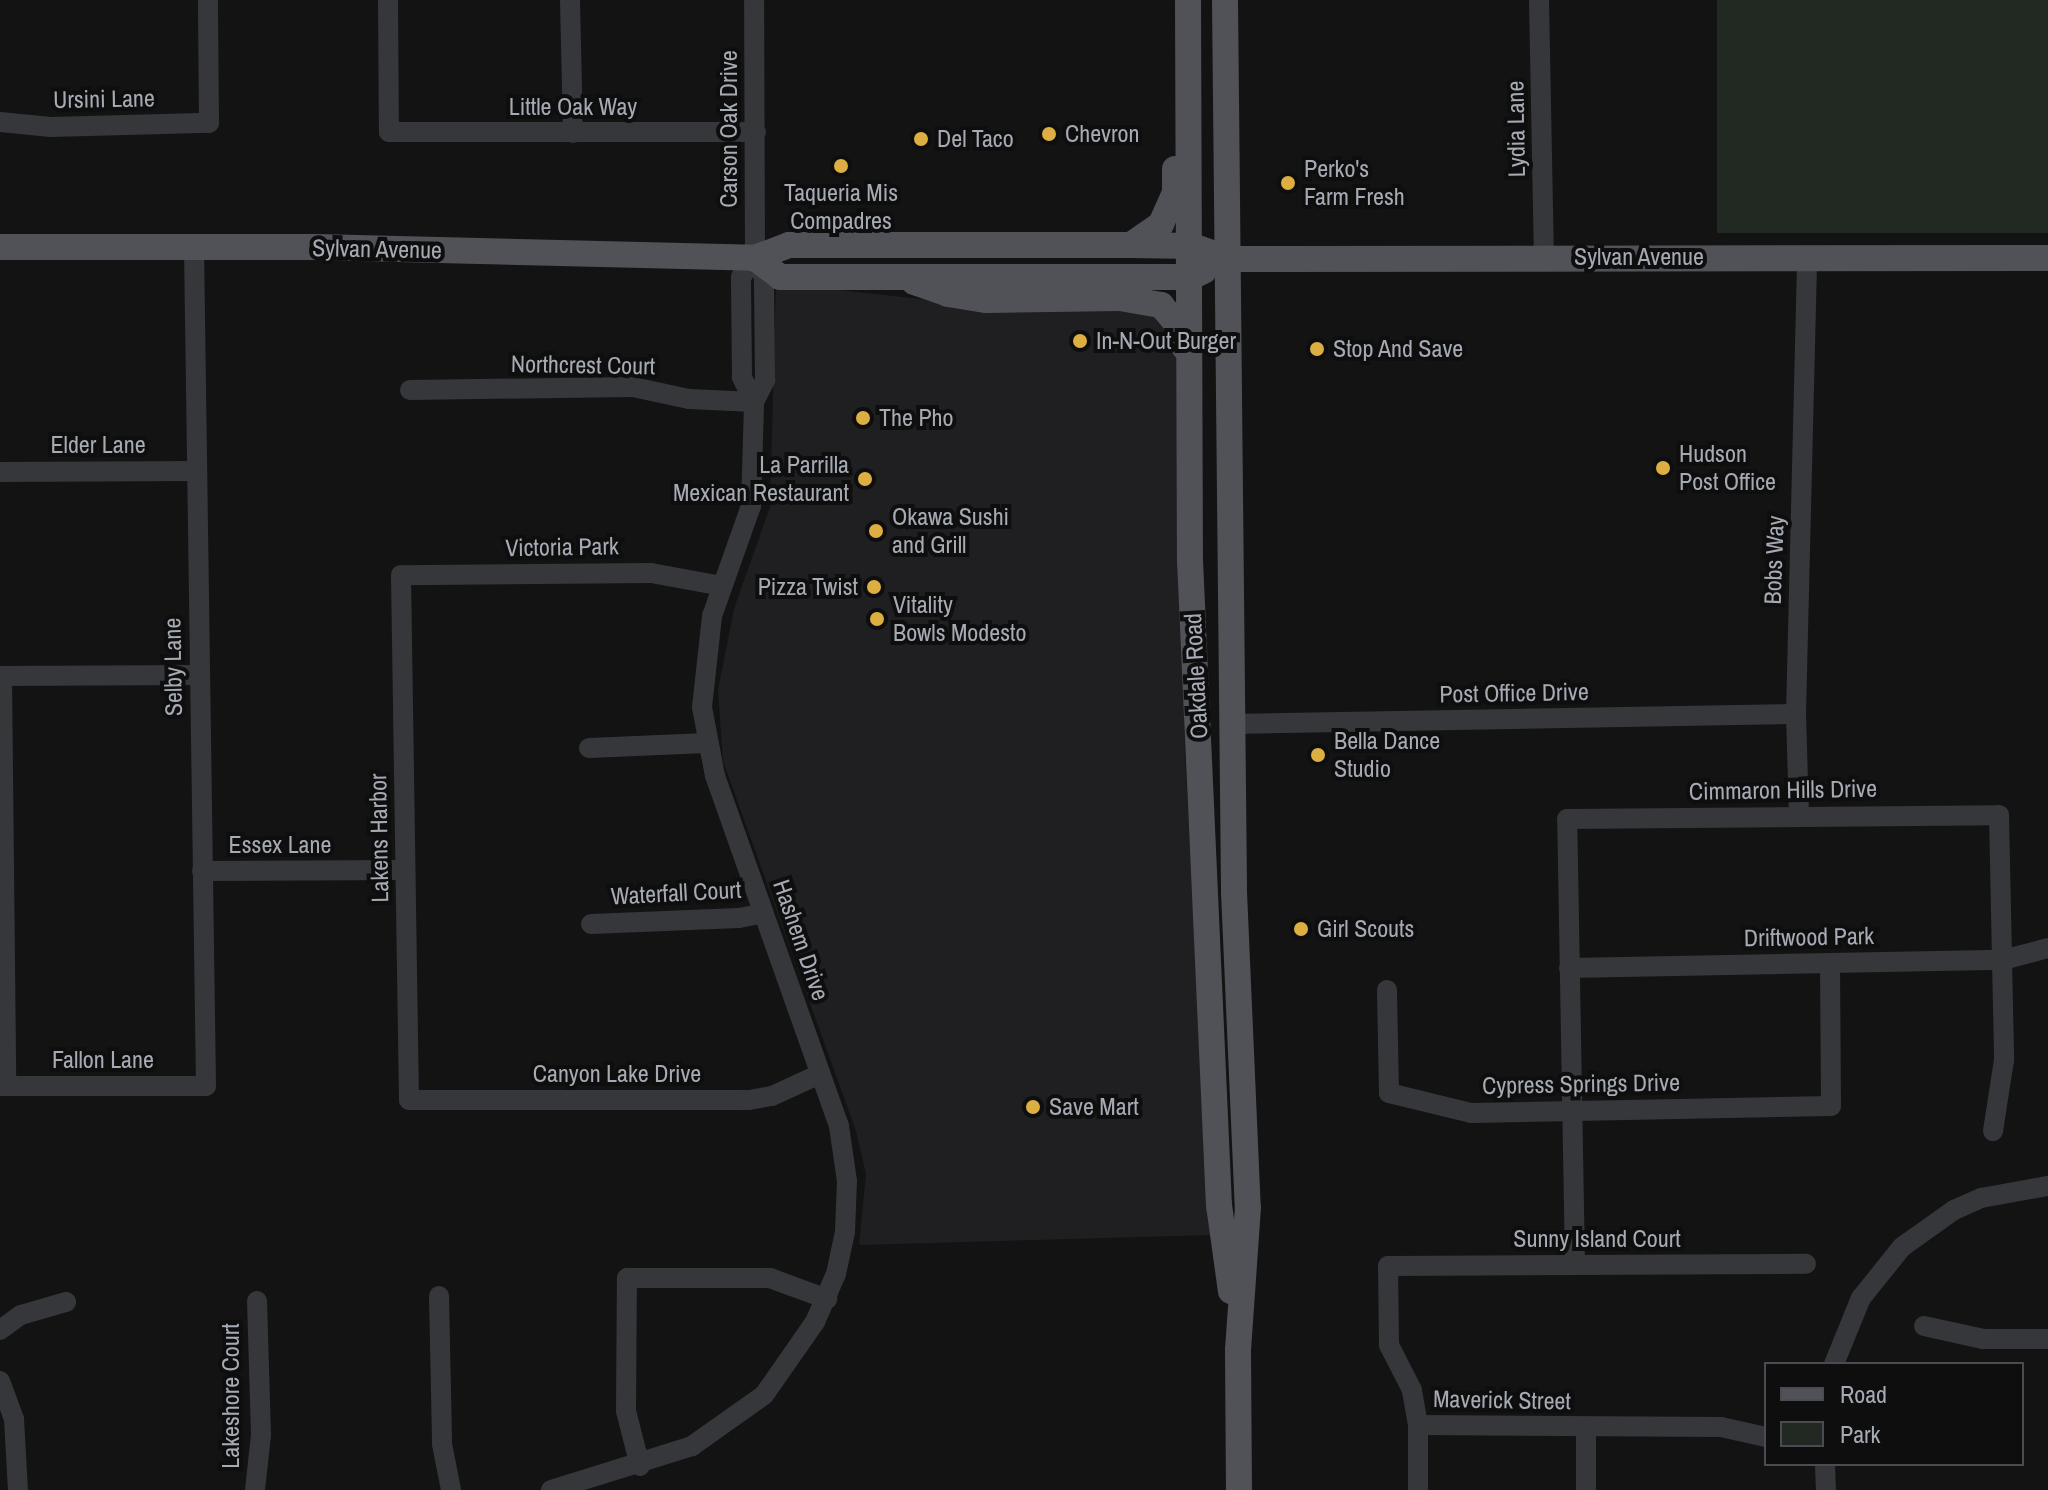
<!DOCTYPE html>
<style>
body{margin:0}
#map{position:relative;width:2048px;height:1490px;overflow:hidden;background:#131314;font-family:"Archivo Narrow",sans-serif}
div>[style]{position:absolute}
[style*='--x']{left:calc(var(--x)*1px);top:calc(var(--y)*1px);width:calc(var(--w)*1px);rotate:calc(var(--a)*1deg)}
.built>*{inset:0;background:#1f1f21}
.green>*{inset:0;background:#222923;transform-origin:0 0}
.minor>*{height:20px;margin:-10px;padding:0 10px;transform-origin:10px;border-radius:10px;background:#36373b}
.major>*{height:26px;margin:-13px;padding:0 13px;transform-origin:13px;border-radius:13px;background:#515258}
.dots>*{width:22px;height:22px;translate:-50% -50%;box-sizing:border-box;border:4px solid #0e0e0f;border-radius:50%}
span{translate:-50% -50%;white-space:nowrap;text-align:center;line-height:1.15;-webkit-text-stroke:8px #0e0e0f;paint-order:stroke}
.street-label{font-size:24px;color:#a6aab3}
.poi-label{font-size:24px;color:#a6aab3}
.left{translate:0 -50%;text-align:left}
.right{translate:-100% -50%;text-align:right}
.legend{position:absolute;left:1764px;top:1362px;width:260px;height:104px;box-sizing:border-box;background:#0e0e0f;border:2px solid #4b4c51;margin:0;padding:10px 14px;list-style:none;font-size:24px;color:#a6aab3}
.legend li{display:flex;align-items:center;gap:16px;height:40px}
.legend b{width:40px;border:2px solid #4b4c51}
</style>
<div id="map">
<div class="built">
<i style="clip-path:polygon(776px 283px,929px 300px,1175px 304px,1185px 755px,1211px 1235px,859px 1245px,866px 1174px,856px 1131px,723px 761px,718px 690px,734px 609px,770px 507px)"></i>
</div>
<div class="green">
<i style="left:1717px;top:0;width:331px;height:233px"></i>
</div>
<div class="minor">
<i style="--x:388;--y:0;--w:132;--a:89.6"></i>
<i style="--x:389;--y:132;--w:367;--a:0"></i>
<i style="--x:570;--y:0;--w:133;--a:88.7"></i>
<i style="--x:1539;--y:0;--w:257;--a:88.9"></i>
<i style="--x:0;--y:122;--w:51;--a:5.6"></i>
<i style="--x:51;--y:127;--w:158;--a:-1.5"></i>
<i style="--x:209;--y:123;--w:123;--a:-90.5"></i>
<i style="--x:410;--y:390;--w:223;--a:-0.8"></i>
<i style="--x:633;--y:387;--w:57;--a:12.1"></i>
<i style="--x:689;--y:399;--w:65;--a:2.6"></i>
<i style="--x:754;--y:402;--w:28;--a:-116"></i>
<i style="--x:742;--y:377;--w:100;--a:-90.6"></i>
<i style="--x:741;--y:277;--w:24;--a:-54"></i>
<i style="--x:0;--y:472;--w:197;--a:-0.3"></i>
<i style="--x:722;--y:586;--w:72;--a:-169.6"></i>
<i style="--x:651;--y:573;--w:250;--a:179.5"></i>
<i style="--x:401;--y:575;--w:525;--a:89.13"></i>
<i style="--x:409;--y:1100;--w:340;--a:0"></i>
<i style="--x:749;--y:1100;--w:23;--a:-10"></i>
<i style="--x:772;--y:1096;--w:53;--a:-24.6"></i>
<i style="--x:0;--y:676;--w:199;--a:-0.3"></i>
<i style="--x:2;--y:676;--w:410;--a:89.4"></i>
<i style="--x:1232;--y:724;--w:564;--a:-1.02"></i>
<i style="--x:589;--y:748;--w:118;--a:-2.4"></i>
<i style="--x:1799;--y:815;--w:101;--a:-91.7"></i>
<i style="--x:1796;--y:714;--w:456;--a:-88.6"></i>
<i style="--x:202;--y:871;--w:203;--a:-0.3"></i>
<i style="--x:591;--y:924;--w:148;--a:-2.3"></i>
<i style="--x:739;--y:918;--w:25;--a:-11"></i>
<i style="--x:1569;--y:968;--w:434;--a:-1.1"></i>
<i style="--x:2003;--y:960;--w:47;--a:-14.9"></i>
<i style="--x:1387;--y:990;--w:103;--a:88.9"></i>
<i style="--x:1389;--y:1093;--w:84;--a:13.7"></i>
<i style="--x:1471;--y:1113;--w:360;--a:-1.1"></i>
<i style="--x:1831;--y:1106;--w:143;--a:-90.4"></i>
<i style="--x:0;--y:1086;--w:206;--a:0"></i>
<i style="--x:206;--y:1086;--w:838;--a:-90.82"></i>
<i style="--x:1575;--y:1265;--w:446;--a:-91"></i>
<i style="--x:1567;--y:819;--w:432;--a:-0.5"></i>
<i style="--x:1999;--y:815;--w:245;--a:88.8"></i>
<i style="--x:2004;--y:1060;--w:72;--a:98.8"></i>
<i style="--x:439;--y:1296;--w:148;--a:88.8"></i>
<i style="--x:442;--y:1444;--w:47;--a:78.9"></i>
<i style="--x:1924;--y:1326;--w:60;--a:12.4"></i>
<i style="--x:1983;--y:1339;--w:65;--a:0"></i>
<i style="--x:0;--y:1330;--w:26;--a:-36"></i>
<i style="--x:21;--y:1315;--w:47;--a:-16.1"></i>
<i style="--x:1834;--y:1364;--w:71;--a:-67.8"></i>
<i style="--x:1861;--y:1298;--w:65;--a:-51.2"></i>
<i style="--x:1902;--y:1247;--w:64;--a:-35.4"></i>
<i style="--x:1954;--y:1210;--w:30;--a:-24"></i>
<i style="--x:1981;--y:1198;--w:68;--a:-10.2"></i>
<i style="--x:0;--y:1381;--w:40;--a:69.8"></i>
<i style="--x:14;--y:1419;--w:71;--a:86.8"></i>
<i style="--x:1418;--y:1425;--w:303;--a:0.4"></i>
<i style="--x:1721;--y:1427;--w:46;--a:12.5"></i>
<i style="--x:1586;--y:1428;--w:62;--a:90"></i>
<i style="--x:1825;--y:1464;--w:26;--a:88"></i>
<i style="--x:640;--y:1466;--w:57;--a:-104.3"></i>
<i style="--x:626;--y:1411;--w:133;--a:-89.6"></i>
<i style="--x:627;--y:1278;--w:143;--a:0"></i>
<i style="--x:770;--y:1278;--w:61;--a:20.2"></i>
<i style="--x:255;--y:1490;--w:55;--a:-83.8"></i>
<i style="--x:261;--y:1435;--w:134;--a:-91.7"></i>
<i style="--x:551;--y:1490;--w:148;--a:-17.3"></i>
<i style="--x:692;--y:1446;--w:88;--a:-35.3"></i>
<i style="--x:764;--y:1395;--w:89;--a:-55.1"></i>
<i style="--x:815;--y:1322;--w:52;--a:-66.4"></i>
<i style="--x:836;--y:1274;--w:43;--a:-77.9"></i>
<i style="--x:845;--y:1232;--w:51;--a:-87.8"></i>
<i style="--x:847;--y:1181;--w:56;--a:-98.3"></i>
<i style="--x:839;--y:1126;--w:371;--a:-109.5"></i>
<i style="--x:715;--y:776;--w:70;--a:-100.7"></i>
<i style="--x:702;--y:707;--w:92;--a:-83.7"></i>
<i style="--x:712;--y:616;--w:117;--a:-70.5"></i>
<i style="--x:751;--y:506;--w:104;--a:-88.3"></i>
<i style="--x:754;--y:402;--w:25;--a:-63"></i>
<i style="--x:765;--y:380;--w:103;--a:-90.6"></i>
<i style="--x:764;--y:277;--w:21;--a:-115"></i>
<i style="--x:755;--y:258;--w:258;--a:-90.2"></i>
<i style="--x:1418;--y:1490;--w:65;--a:-90"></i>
<i style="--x:1418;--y:1425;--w:36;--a:-100"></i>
<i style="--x:1412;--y:1390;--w:51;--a:-117.1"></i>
<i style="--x:1389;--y:1345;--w:79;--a:-90.7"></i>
<i style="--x:1388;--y:1266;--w:418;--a:-0.3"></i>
</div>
<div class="major">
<i style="--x:1188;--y:0;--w:560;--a:89.8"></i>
<i style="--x:1190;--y:560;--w:646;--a:87.43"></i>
<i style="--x:1219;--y:1205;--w:87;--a:82.1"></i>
<i style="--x:1225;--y:0;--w:892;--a:89.42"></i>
<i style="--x:1234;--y:892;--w:315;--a:87.5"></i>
<i style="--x:1248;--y:1207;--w:143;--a:94"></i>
<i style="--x:1238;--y:1350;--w:140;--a:89.6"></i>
<i style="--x:1131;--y:245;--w:37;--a:-35"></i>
<i style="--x:1161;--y:224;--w:35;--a:-66"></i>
<i style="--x:1175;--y:192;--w:23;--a:-90"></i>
<i style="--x:0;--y:247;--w:317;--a:0"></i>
<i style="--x:317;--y:247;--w:438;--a:1.4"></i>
<i style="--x:755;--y:258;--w:36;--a:-21"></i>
<i style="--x:789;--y:245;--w:342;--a:0"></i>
<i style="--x:1131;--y:245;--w:61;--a:0.9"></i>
<i style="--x:1192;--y:246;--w:40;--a:18.9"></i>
<i style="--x:1230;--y:259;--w:818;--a:-0.07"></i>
<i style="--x:755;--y:258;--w:31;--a:37"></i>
<i style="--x:780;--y:277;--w:411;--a:0"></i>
<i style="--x:1191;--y:277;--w:14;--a:-25"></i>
<i style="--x:914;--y:282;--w:36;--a:19"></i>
<i style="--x:948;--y:294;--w:39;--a:9"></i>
<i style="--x:987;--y:300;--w:133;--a:-0.9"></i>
<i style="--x:1120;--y:298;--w:42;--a:9.7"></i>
<i style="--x:1161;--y:305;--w:25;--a:50"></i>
<i style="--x:1177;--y:324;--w:25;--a:72"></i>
</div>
<div class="dots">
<i style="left:1049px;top:134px;background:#ddaf43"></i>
<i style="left:921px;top:139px;background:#ddaf43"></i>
<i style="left:841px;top:166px;background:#ddaf43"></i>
<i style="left:1288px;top:183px;background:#ddaf43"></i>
<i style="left:1080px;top:341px;background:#ddaf43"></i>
<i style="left:1317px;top:349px;background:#ddaf43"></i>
<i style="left:863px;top:418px;background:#ddaf43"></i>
<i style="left:1663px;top:468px;background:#ddaf43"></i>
<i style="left:865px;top:479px;background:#ddaf43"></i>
<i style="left:876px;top:531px;background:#ddaf43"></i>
<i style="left:874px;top:587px;background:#ddaf43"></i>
<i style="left:877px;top:619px;background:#ddaf43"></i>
<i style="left:1318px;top:755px;background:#ddaf43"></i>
<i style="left:1301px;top:929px;background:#ddaf43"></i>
<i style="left:1033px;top:1107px;background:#ddaf43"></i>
</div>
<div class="street-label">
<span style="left:104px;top:99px;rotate:-1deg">Ursini Lane</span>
<span style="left:573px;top:107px">Little Oak Way</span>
<span style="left:729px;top:129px;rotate:-90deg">Carson Oak Drive</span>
<span style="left:1516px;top:129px;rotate:-91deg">Lydia Lane</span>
<span style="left:377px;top:249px;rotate:1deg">Sylvan Avenue</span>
<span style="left:1639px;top:257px">Sylvan Avenue</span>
<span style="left:583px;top:365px;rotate:1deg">Northcrest Court</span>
<span style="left:98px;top:445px">Elder Lane</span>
<span style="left:562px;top:547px;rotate:-1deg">Victoria Park</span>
<span style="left:1774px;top:560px;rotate:-88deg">Bobs Way</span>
<span style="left:173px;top:667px;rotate:-91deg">Selby Lane</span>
<span style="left:1196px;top:676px;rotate:-93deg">Oakdale Road</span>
<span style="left:1514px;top:693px;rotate:-1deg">Post Office Drive</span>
<span style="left:1783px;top:790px;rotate:-1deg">Cimmaron Hills Drive</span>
<span style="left:379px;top:838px;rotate:-91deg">Lakens Harbor</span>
<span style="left:280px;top:845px">Essex Lane</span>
<span style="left:676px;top:893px;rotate:-3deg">Waterfall Court</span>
<span style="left:1809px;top:937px;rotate:-1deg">Driftwood Park</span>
<span style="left:801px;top:940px;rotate:71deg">Hashem Drive</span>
<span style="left:103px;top:1060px">Fallon Lane</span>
<span style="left:617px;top:1074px">Canyon Lake Drive</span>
<span style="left:1581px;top:1084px;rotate:-1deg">Cypress Springs Drive</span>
<span style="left:1597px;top:1239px">Sunny Island Court</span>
<span style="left:231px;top:1396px;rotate:-90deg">Lakeshore Court</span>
<span style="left:1502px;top:1400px;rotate:1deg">Maverick Street</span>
</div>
<div class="poi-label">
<span class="left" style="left:1065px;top:134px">Chevron</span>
<span class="left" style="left:937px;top:139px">Del Taco</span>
<span class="left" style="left:1304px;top:183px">Perko's<br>Farm Fresh</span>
<span style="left:841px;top:207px">Taqueria Mis<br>Compadres</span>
<span class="left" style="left:1096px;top:341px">In-N-Out Burger</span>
<span class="left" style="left:1333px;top:349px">Stop And Save</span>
<span class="left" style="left:879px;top:418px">The Pho</span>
<span class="left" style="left:1679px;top:468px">Hudson<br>Post Office</span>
<span class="right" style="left:849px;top:479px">La Parrilla<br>Mexican Restaurant</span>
<span class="left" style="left:892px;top:531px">Okawa Sushi<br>and Grill</span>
<span class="right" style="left:858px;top:587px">Pizza Twist</span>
<span class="left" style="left:893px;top:619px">Vitality<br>Bowls Modesto</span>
<span class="left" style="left:1334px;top:755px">Bella Dance<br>Studio</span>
<span class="left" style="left:1317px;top:929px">Girl Scouts</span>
<span class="left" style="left:1049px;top:1107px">Save Mart</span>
</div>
<ul class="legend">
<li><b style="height:10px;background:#515258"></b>Road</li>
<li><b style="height:22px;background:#222923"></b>Park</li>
</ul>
</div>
